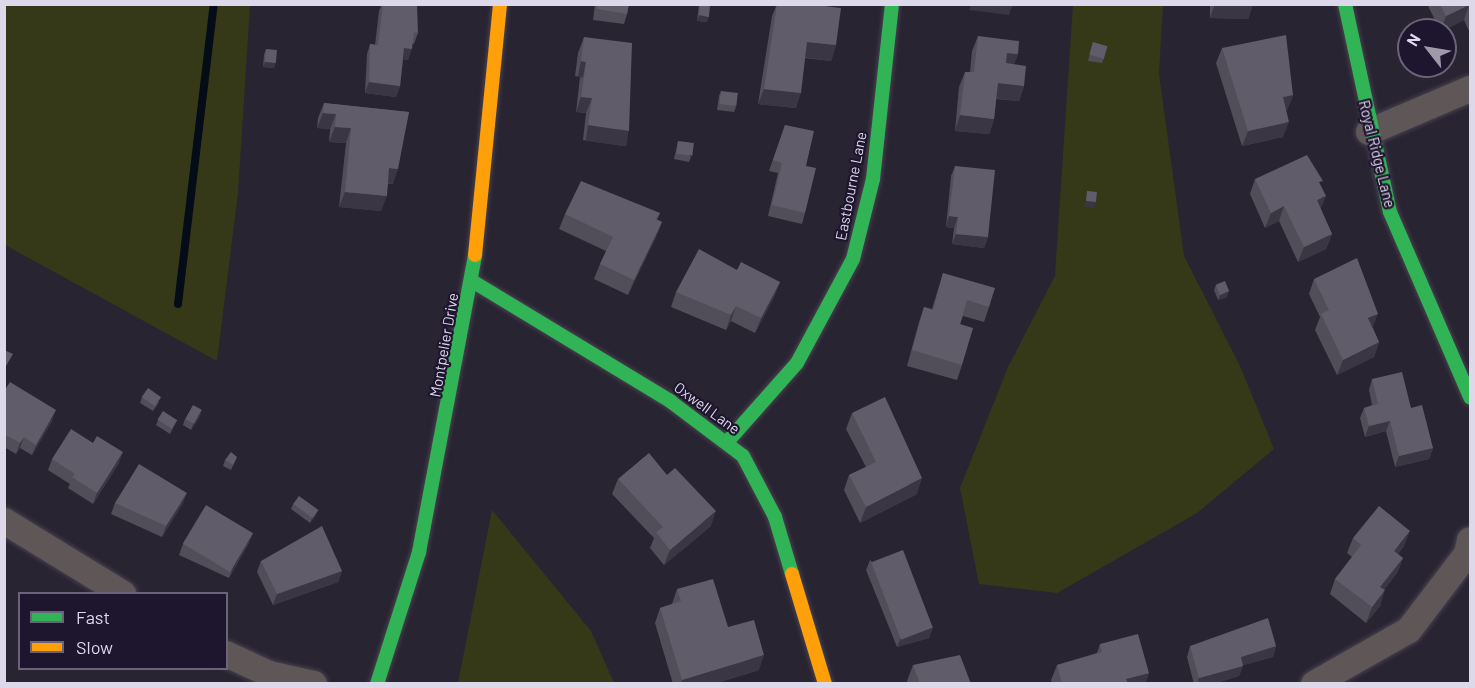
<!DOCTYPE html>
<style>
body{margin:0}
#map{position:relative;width:1475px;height:688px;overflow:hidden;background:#292432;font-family:Barlow,sans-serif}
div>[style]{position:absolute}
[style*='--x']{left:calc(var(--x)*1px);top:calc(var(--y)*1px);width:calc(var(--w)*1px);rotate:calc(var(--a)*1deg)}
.green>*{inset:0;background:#353918}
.stream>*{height:8px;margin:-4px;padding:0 4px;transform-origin:4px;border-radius:4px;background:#040d17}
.roads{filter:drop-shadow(0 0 2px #47424f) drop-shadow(0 0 2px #47424f)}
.street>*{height:26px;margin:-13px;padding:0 13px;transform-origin:13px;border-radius:13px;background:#5f5657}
.fast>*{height:14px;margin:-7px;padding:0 7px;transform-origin:7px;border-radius:7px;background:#30b455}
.slow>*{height:14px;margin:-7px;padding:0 7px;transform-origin:7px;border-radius:7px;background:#ff9f0a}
.wall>*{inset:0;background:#514d59}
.shaded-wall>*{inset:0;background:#3a3643;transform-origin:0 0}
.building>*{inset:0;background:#605c69;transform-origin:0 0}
span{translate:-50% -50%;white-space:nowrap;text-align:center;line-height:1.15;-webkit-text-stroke:4.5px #1e152e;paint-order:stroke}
.street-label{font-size:15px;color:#ded9ea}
.frame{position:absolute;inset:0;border:6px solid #ded9ea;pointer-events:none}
.legend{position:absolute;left:18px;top:592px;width:210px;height:78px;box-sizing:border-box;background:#1e152e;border:2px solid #6b6379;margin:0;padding:8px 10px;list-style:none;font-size:18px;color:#ded9ea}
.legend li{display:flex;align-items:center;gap:12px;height:30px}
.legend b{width:30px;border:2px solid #6b6379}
.north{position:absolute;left:1397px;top:18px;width:60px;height:60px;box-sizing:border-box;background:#1e152e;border:2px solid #6b6379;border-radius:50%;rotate:301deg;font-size:16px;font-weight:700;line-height:24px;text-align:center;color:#ded9ea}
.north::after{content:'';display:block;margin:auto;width:21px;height:27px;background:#9f9aaa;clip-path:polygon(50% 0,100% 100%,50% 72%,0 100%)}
</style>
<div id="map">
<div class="green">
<i style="clip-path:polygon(4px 5px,250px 5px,238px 193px,217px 361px,5px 245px)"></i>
<i style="clip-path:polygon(1073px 5px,1163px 5px,1159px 74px,1184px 256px,1240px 366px,1274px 449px,1197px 513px,1057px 593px,979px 584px,960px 488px,1008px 367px,1055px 276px)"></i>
<i style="clip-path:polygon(492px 510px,591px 631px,614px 683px,458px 683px)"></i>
</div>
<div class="stream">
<i style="--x:178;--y:304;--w:302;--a:-83.2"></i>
</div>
<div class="roads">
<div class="street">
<i style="--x:1369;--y:132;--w:110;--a:-23.1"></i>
<i style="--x:4;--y:521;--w:140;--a:31.5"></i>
<i style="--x:226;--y:654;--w:47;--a:24.9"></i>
<i style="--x:269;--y:674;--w:46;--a:12.5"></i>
<i style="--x:1314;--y:684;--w:109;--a:-29.6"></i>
<i style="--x:1409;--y:630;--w:96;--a:-52.7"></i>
<i style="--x:1467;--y:554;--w:14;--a:-78"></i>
</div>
<div class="fast">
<i style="--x:1345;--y:4;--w:213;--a:77.8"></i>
<i style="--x:1390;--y:212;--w:202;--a:66.6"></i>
<i style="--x:472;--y:281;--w:232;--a:31.2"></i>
<i style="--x:670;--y:401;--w:91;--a:37"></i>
<i style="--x:743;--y:456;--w:69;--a:62.3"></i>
<i style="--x:775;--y:517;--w:59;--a:73.4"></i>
<i style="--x:728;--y:441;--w:104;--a:-48.5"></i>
<i style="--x:797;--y:363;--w:118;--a:-61.7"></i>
<i style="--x:853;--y:259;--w:82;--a:-76"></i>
<i style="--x:873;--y:179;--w:176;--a:-83.8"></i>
<i style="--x:377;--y:684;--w:139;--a:-72.3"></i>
<i style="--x:419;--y:552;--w:302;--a:-79.3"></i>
</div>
<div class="slow">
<i style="--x:475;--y:255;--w:252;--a:-84.3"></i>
<i style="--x:792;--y:574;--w:115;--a:73.3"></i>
</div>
</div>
<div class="wall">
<i style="clip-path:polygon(382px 4px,418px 33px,414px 44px,412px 43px,408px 60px,403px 59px,400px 86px,396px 97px,365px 93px,367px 54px,370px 44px,375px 45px,379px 11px)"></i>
<i style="clip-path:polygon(595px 4px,629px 4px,627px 14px,624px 24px,593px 20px)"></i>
<i style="clip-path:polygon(699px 4px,710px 4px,707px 22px,697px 21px)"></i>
<i style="clip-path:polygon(777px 4px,807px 4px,836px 45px,831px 61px,805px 58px,796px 108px,758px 104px,772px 16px)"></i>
<i style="clip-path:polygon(1210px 4px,1253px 4px,1248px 19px,1210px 18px)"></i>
<i style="clip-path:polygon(1427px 4px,1470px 4px,1470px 30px,1469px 31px,1464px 20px,1444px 30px,1440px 30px)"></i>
<i style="clip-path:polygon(978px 36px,1018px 54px,1014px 64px,1024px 86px,1019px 101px,996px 99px,994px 119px,989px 134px,955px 131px,959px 87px,965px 72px,970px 72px,972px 51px)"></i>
<i style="clip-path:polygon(584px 37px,624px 146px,583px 140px,586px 113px,576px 112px,580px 77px,575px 76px,578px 53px)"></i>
<i style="clip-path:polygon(1093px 42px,1104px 58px,1102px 63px,1088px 61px)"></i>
<i style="clip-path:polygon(1222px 48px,1293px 95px,1287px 110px,1286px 110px,1283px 137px,1242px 146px,1216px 63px)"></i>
<i style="clip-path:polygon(266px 49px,274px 68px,263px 67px,264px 55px)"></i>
<i style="clip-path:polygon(721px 91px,736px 107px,734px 112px,717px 110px,719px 96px)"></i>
<i style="clip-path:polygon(324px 103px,409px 112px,393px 184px,388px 184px,381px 211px,339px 207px,346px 143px,329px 142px,330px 129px,317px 128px,318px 118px)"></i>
<i style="clip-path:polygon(785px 125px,806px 166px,805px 213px,802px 224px,768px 216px,778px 173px,769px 171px)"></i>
<i style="clip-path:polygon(678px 141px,691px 157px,689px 162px,674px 159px)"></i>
<i style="clip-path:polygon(955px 166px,988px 237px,984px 248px,952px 244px,954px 228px,946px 227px,951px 176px)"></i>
<i style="clip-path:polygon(1255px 179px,1321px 187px,1321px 210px,1332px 234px,1326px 249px,1298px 262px,1279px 221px,1265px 228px,1250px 194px)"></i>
<i style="clip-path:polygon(660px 213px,657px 220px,662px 222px,656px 237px,628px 295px,594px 279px,600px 264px,606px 251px,559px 229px,565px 214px)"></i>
<i style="clip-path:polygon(737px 270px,780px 282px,774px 297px,755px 333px,731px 321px,726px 330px,671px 307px,676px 292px)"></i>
<i style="clip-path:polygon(943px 273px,989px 307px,984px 322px,963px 316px,960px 324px,962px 365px,957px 380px,907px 366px,919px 322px,924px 307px,932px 309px)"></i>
<i style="clip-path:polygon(1314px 279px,1373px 328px,1379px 342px,1374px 357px,1337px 375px,1315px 330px,1320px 317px,1309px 294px)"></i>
<i style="clip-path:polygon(1216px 285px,1227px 297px,1218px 300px,1214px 290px)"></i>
<i style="clip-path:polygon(1372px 379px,1411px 408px,1433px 448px,1429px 459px,1395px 467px,1386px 431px,1365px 437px,1360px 418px,1364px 408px,1372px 405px,1369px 390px)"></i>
<i style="clip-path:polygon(4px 391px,52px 421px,32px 455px,20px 448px,16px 454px,4px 447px)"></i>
<i style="clip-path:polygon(142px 397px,159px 402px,153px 411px,140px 403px)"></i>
<i style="clip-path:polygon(852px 413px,917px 494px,860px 523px,844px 490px,849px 475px,866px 467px,846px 429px)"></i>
<i style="clip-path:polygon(200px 416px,191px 430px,183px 425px,185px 419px)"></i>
<i style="clip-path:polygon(158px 420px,177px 420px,170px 434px,156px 425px)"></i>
<i style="clip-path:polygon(237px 457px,231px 470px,223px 466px,225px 460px)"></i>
<i style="clip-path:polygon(52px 459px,119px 463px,93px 504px,68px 488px,70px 484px,48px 470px)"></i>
<i style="clip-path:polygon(618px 479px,711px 526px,664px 565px,650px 548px,654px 538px,612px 494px)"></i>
<i style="clip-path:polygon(115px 503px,183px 503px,162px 537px,111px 514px)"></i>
<i style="clip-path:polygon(293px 504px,316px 515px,310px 523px,291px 509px)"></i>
<i style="clip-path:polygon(1353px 538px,1404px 546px,1398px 554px,1403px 558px,1397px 573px,1384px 590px,1380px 606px,1366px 623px,1330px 594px,1335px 579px,1352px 557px,1347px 553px)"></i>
<i style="clip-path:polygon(249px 543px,229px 578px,179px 555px,183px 544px)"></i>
<i style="clip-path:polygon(870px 560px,933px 627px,929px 638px,897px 647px,866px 570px)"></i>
<i style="clip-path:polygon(261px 561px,342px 571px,338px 582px,273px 605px,257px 572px)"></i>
<i style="clip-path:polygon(677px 589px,728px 627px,759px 670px,714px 684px,673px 684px,655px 623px,660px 608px,672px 604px)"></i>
<i style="clip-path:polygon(1100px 644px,1149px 673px,1145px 684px,1052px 684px,1051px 680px,1057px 665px,1097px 653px)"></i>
<i style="clip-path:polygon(1190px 646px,1276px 646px,1273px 657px,1243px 665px,1239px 676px,1213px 684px,1194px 684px,1187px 657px)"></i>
<i style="clip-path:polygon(913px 665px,971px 684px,908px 684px,907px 681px)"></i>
</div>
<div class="shaded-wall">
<i style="clip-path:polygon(971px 4px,1013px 4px,1009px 15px,969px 10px)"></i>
<i style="clip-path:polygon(1215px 4px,1253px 4px,1248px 19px,1210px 18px)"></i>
<i style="clip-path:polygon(1469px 5px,1464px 20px,1444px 30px,1441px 30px,1446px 16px)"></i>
<i style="clip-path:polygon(699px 15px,709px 17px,707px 22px,697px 21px)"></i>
<i style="clip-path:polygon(807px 42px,836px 45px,831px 61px,802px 57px)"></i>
<i style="clip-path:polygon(404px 48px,412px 49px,408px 60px,400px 59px)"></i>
<i style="clip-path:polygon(1007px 53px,1018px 54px,1012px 69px,1001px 68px)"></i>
<i style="left:581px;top:61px;width:5px;height:16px;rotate:11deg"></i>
<i style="clip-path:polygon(265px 62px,276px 62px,274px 68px,263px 67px)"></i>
<i style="clip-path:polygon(369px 82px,400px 86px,396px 97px,365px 93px)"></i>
<i style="clip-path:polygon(998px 83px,1024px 86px,1019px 101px,992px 98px)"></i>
<i style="clip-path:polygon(764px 89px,801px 93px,796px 108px,758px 104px)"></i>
<i style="clip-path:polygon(1293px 95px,1287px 110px,1278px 112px,1283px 97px)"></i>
<i style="clip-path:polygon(581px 97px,592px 98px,586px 113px,576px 112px)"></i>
<i style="clip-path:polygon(323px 113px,336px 114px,330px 129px,317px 128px)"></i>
<i style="clip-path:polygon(960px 115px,994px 119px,989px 134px,955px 131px)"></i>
<i style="clip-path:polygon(1289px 122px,1283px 137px,1242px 146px,1248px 131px)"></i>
<i style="left:588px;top:125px;width:41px;height:16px;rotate:8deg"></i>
<i style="clip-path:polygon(335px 127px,351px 128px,346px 143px,329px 142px)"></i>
<i style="clip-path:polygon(389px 168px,398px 169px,393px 184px,384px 183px)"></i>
<i style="clip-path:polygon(345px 192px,387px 196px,381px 211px,339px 207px)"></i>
<i style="clip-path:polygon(1326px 196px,1320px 211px,1317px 200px)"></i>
<i style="clip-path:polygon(1086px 201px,1096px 202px,1094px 208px,1084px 206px)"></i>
<i style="clip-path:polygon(1284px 206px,1279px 221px,1265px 228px,1271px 213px)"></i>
<i style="clip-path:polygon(949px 216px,958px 217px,954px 228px,946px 227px)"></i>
<i style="clip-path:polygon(662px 222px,656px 237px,628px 295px,634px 280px)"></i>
<i style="clip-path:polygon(956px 234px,988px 237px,984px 248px,952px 244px)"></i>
<i style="clip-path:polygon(1332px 234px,1326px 249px,1298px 262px,1304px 247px)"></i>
<i style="clip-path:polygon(780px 282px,774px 297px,755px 333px,761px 318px)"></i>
<i style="clip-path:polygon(1229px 291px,1227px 297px,1218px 300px,1220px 295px)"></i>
<i style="clip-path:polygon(736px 306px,731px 321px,726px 330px,731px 315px)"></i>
<i style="clip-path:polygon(1378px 314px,1372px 329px,1368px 318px)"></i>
<i style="clip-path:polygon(1379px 342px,1374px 357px,1337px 375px,1343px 360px)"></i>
<i style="clip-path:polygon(56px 410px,52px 421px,32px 455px,36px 445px)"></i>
<i style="clip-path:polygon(202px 410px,200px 416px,191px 430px,193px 424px)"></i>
<i style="clip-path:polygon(1390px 421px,1386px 431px,1365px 437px,1369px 426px)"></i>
<i style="clip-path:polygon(24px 437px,20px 448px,16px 454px,20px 443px)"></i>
<i style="clip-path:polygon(1433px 448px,1429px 459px,1395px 467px,1399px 456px)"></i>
<i style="clip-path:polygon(123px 452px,119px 463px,93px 504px,97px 493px)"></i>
<i style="clip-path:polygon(922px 478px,917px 494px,860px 523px,866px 507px)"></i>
<i style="clip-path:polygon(187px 493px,183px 503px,162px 537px,166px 526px)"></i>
<i style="clip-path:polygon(318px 510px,316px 515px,310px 523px,312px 518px)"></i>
<i style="clip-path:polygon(716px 511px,711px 526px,664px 565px,670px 550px)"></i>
<i style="clip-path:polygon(1410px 531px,1404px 546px,1389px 566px,1394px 551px)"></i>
<i style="clip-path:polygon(253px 533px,249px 543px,229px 578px,233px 567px)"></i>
<i style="clip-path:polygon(1403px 558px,1397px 573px,1375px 602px,1380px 587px)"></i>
<i style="clip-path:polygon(342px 571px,338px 582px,273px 605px,277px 594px)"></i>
<i style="clip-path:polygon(1385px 590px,1380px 606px,1366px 623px,1372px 607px)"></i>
<i style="clip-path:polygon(933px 627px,929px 638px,897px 647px,901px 637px)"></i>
<i style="clip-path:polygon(1276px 646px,1273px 657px,1237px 667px,1241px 657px)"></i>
<i style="clip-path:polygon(764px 655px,759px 670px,714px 684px,681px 684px,682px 680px)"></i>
<i style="clip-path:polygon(1243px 666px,1239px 676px,1213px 684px,1197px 684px,1199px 678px)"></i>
<i style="clip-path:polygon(1149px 673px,1145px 684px,1125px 684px,1126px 679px)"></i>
</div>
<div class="building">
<i style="clip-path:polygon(383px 4px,417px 4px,418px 33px,414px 32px,412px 49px,404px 48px,400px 86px,369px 82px,370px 44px,378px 45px)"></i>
<i style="clip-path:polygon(598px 4px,629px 4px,627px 14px,597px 9px)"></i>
<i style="clip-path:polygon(700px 4px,710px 4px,709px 17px,699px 15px)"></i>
<i style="clip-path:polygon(777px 4px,807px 4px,841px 8px,836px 45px,807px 42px,801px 93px,764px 89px)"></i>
<i style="clip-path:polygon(1440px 4px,1470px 4px,1470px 7px,1469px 5px,1446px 16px)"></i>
<i style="clip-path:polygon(1286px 35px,1293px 95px,1283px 97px,1289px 122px,1248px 131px,1222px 48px)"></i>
<i style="clip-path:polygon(978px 36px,1019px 41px,1018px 54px,1007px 53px,1006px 63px,1026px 66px,1024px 86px,998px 83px,994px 119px,960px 115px,965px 72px,974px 72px)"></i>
<i style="clip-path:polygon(584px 37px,632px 43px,629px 131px,588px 125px,592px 98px,581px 97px,586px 62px,581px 61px)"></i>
<i style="left:1093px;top:42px;width:15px;height:13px;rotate:16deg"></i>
<i style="left:266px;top:49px;width:11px;height:13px;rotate:5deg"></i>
<i style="left:721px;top:91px;width:17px;height:13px;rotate:7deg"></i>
<i style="clip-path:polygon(324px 103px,409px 112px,398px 169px,389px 168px,387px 196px,345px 192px,351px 128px,335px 127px,336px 114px,323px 113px)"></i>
<i style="clip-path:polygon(785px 125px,814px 131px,806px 166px,816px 168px,805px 213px,772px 205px,782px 163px,773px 160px)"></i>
<i style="left:678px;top:141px;width:16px;height:13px;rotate:7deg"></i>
<i style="clip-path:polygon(1307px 155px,1323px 181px,1319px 182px,1326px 196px,1317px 200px,1332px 234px,1304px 247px,1284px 206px,1271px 213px,1255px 179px)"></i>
<i style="clip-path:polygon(955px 166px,995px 170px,988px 237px,956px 234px,958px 217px,949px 216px)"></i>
<i style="clip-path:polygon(581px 181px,660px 213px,656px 219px,662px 222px,634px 280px,600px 264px,613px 237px,565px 214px)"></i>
<i style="left:1087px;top:191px;width:10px;height:10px;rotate:6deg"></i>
<i style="clip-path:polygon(699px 249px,737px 270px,741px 262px,780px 282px,761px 318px,736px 306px,731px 315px,676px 292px)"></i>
<i style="clip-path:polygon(1357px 258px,1378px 314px,1368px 318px,1379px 342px,1343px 360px,1321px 314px,1329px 310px,1314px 279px)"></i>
<i style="clip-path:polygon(943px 273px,995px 288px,989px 307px,967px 300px,960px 324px,973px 328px,962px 365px,912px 350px,924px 307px,933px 310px)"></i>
<i style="left:1225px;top:281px;width:11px;height:10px;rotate:68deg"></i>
<i style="clip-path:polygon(4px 350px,13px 354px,6px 366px,4px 365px)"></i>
<i style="clip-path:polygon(1402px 372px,1411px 408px,1422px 405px,1433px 448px,1399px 456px,1390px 421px,1369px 426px,1364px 408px,1378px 404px,1372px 379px)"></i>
<i style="clip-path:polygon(10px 382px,56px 410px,36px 445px,24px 437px,20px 443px,4px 434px,4px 391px)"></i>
<i style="left:148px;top:388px;width:16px;height:11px;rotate:35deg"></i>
<i style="clip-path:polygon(885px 397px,922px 478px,866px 507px,849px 475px,876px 462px,852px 413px)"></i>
<i style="left:193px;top:405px;width:10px;height:16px;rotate:29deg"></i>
<i style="left:163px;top:411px;width:17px;height:10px;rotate:33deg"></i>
<i style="clip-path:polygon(71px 429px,93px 443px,97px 436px,123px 452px,97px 493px,72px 477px,75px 474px,52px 459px)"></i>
<i style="clip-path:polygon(231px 452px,237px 457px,233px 465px,225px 460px)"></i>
<i style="clip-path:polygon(649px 453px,667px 475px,675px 468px,716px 511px,670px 550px,656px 532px,663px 527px,618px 479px)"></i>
<i style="clip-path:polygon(139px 464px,187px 493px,166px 526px,115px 503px)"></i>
<i style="left:299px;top:496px;width:24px;height:10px;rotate:36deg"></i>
<i style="left:206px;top:505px;width:55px;height:45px;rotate:31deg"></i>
<i style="clip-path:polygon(1379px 506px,1410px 531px,1394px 551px,1403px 558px,1380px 587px,1385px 590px,1372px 607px,1335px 579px,1361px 545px,1353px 538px)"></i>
<i style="clip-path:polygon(322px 526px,342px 571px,277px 594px,261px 561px)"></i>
<i style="left:903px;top:550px;width:83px;height:34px;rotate:69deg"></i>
<i style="clip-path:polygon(713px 579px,728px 627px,754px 620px,764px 655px,682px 680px,660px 608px,681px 601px,677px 589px)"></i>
<i style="clip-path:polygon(1268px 618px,1276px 646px,1241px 657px,1243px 666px,1199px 678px,1190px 646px)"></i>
<i style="clip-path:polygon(1138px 634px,1149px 673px,1126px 679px,1128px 684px,1062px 684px,1057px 665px,1102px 652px,1100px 644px)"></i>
<i style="clip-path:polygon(960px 655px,971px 684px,920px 684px,913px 665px)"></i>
</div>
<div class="street-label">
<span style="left:1377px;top:154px;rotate:76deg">Royal Ridge Lane</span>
<span style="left:851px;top:186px;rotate:-79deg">Eastbourne Lane</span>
<span style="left:444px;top:345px;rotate:-80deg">Montpelier Drive</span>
<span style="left:707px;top:408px;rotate:36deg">Oxwell Lane</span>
</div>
<div class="frame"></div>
<ul class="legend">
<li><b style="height:8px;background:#30b455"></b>Fast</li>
<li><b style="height:8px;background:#ff9f0a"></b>Slow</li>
</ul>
<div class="north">N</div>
</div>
